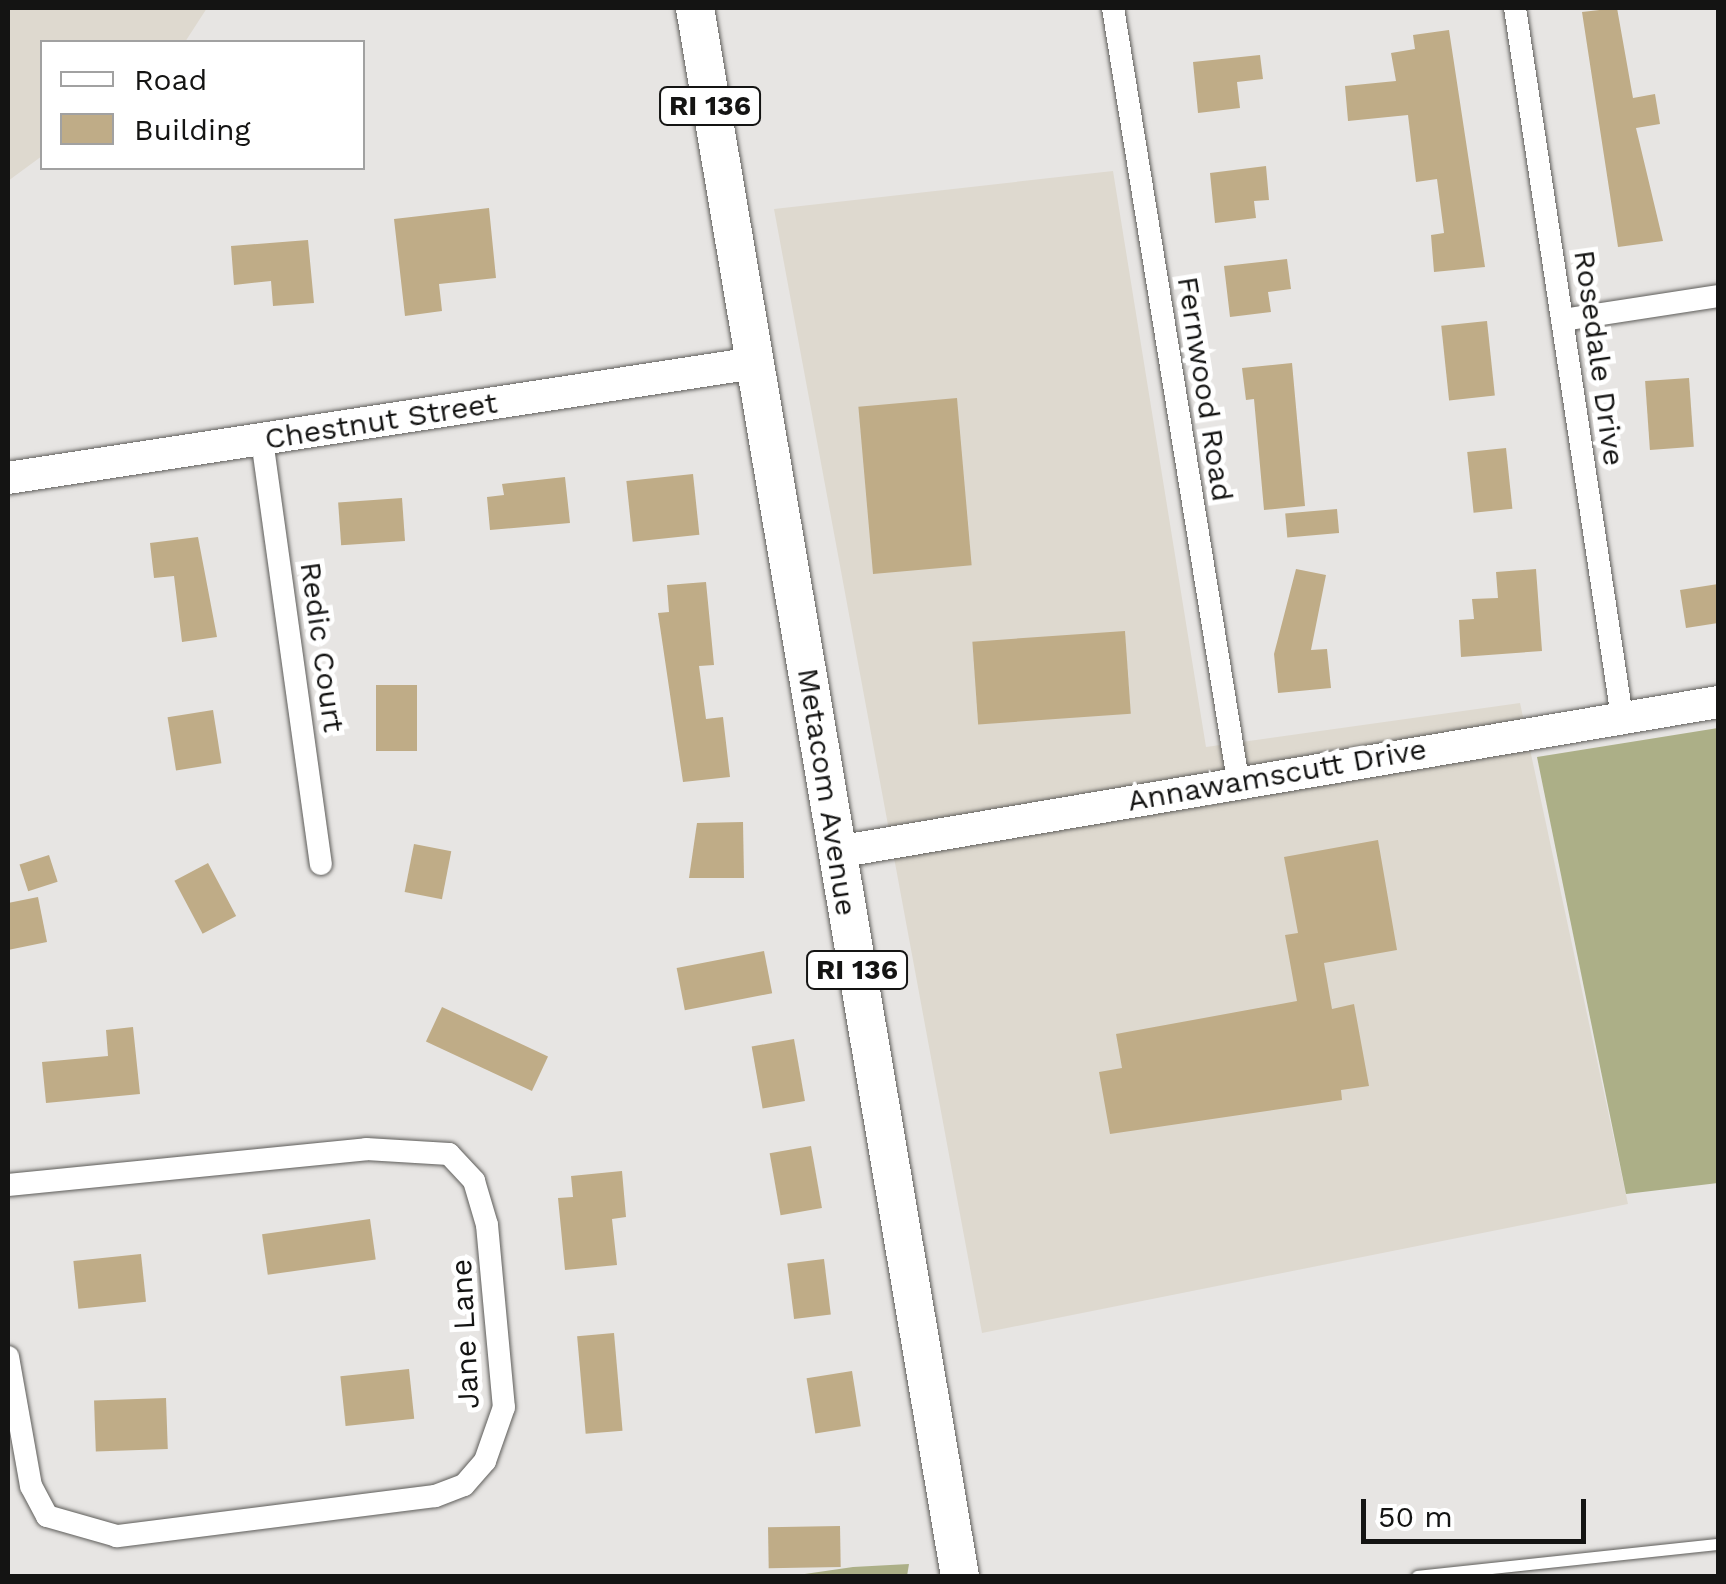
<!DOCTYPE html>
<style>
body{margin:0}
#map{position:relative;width:1726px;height:1584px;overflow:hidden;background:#e7e5e3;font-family:"Work Sans",sans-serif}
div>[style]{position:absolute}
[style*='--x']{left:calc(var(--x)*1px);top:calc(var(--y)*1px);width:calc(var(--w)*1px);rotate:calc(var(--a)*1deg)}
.built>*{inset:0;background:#ded9cf}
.forest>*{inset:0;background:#acaf87}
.building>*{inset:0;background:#bfac87;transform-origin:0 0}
.roads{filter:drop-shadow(0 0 2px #5e5d5a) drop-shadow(0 0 2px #5e5d5a)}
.lane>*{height:11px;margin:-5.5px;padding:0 5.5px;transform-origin:5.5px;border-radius:5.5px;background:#fff}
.street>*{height:22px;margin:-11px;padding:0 11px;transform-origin:11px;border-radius:11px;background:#fff}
.secondary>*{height:32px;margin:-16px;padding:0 16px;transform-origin:16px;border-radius:16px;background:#fff}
.primary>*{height:38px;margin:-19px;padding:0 19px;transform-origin:19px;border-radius:19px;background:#fff}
span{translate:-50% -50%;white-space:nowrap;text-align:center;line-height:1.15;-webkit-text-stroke:10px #fff;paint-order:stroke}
.shield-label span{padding:2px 8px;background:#fff;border:2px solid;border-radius:8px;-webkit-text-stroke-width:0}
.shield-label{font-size:28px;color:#141413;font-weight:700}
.street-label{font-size:30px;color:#141413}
.frame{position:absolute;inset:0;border:10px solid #141413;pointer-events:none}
.legend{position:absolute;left:40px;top:40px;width:325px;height:130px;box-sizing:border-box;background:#fff;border:2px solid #a1a1a1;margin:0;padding:12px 18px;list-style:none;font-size:30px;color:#141413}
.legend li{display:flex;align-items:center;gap:20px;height:50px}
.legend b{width:50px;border:2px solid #a1a1a1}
.scale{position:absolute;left:1361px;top:1499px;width:225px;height:45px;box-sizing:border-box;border:5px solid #141413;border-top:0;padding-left:12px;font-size:30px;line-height:35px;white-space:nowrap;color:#141413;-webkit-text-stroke:8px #fff;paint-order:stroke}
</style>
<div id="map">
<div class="built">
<i style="clip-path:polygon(8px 8px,207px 8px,185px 42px,42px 42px,42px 156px,8px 181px)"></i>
<i style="clip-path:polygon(1113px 171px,1206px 747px,1520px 703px,1628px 1204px,982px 1333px,774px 209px)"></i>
</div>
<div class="forest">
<i style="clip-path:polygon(1718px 728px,1718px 1183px,1626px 1194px,1537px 757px)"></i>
<i style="clip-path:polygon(909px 1564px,907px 1576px,791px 1576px,853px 1567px)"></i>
</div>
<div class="building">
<i style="clip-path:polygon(1617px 8px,1633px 98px,1655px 94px,1660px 124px,1636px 128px,1663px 241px,1618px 247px,1582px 12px)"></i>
<i style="clip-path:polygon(1449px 30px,1485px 267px,1434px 272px,1431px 235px,1444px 233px,1437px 179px,1416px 182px,1408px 115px,1348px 121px,1345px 86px,1396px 81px,1391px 53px,1415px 49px,1413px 35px)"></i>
<i style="clip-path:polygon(1260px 55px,1263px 79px,1237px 82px,1240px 108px,1198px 113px,1193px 62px)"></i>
<i style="clip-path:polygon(1266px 166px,1269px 200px,1254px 201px,1256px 218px,1215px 223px,1210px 173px)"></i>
<i style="clip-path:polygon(489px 208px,496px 278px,439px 284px,442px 311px,405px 316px,394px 219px)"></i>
<i style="clip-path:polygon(308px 240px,314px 303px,273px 306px,271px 281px,234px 285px,231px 246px)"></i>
<i style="clip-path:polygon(1287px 259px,1291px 289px,1268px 292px,1271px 312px,1230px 317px,1224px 266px)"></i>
<i style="left:1487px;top:321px;width:75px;height:46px;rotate:84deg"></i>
<i style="clip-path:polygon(1292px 363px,1305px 506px,1264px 510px,1254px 399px,1246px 400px,1242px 368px)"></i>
<i style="left:1689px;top:378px;width:69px;height:44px;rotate:86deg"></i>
<i style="left:957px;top:398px;width:168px;height:99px;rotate:85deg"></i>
<i style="left:1506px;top:448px;width:61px;height:39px;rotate:84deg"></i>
<i style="left:693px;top:474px;width:61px;height:67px;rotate:84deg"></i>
<i style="clip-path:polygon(565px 477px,570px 523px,490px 530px,487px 497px,504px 495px,502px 484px)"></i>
<i style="left:402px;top:498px;width:43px;height:64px;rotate:86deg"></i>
<i style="left:1337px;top:509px;width:24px;height:52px;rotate:85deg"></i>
<i style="clip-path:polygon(198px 537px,217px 637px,182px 642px,174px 576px,154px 578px,150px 543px)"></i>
<i style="clip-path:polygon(1296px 569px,1326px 575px,1311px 650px,1327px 649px,1331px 688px,1278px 693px,1274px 654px)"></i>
<i style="clip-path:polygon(1536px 569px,1542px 651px,1461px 657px,1459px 620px,1474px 619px,1472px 599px,1498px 598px,1496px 572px)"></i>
<i style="clip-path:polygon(706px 582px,714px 665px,699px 666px,706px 719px,723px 717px,730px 777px,683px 782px,658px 613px,669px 612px,667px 585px)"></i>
<i style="clip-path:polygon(1718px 584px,1718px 623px,1686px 628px,1680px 590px)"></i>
<i style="left:1125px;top:631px;width:83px;height:153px;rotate:86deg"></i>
<i style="left:376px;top:685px;width:41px;height:66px"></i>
<i style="left:213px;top:710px;width:54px;height:46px;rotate:81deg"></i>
<i style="clip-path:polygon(743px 822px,744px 878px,689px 878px,697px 823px)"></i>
<i style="clip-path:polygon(1378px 840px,1397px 950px,1324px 963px,1332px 1009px,1354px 1004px,1369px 1086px,1341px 1090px,1342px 1100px,1110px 1134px,1099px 1072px,1122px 1068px,1116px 1034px,1297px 1001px,1285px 935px,1298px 933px,1284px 857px)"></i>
<i style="left:414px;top:844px;width:38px;height:49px;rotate:11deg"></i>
<i style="left:49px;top:855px;width:28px;height:31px;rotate:72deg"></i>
<i style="left:208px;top:863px;width:60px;height:38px;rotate:62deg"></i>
<i style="clip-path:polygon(38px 897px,47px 942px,8px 950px,8px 903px)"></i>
<i style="left:764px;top:951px;width:43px;height:89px;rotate:79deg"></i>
<i style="left:442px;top:1007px;width:117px;height:38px;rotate:25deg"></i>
<i style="clip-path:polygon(133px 1027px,140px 1094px,46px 1103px,42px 1062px,108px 1056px,106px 1030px)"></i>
<i style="left:794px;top:1039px;width:63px;height:43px;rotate:80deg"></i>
<i style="left:811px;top:1146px;width:63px;height:42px;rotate:80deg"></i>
<i style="clip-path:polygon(622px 1171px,626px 1217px,612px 1219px,617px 1265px,565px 1270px,558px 1198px,573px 1197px,571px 1176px)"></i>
<i style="left:370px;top:1219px;width:41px;height:109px;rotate:82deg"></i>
<i style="left:141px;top:1254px;width:48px;height:68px;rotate:84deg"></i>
<i style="left:824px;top:1259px;width:56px;height:37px;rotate:83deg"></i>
<i style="left:614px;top:1333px;width:98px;height:37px;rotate:85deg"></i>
<i style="left:409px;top:1369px;width:50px;height:69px;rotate:84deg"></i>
<i style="left:852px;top:1371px;width:56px;height:46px;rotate:81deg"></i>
<i style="left:166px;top:1398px;width:51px;height:72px;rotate:88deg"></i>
<i style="left:840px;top:1526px;width:41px;height:72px;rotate:89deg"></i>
</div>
<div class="roads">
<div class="lane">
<i style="--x:1417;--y:1576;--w:303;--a:-6.1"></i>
</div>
<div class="street">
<i style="--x:1113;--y:8;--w:783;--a:80.81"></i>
<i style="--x:1515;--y:8;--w:717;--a:81.42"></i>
<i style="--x:1563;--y:320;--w:157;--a:-8.8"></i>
<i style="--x:262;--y:440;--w:428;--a:82.1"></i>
<i style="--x:8;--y:1185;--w:360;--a:-5.7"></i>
<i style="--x:366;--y:1149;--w:83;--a:3.4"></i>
<i style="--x:449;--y:1154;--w:37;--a:47"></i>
<i style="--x:474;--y:1181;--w:46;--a:73.5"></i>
<i style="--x:487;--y:1225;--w:183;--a:84.7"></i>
<i style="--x:504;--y:1407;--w:57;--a:109.4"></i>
<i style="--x:485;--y:1461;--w:32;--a:131"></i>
<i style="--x:464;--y:1485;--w:31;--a:159"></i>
<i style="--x:435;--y:1496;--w:321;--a:172.8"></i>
<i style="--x:117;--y:1536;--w:73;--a:-164.1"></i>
<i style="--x:47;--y:1516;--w:34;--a:-118"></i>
<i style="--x:31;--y:1486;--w:131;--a:-100.1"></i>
</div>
<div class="secondary">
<i style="--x:8;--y:478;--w:755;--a:-8.76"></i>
<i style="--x:837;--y:852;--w:894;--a:-9.66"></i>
</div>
<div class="primary">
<i style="--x:695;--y:8;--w:1590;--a:80.41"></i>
</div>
</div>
<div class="shield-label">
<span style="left:710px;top:106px">RI 136</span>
<span style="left:857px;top:970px">RI 136</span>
</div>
<div class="street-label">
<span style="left:1599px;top:358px;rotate:82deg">Rosedale Drive</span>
<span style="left:1205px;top:389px;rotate:81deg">Fernwood Road</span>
<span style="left:381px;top:421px;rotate:-9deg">Chestnut Street</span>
<span style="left:322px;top:647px;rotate:82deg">Redic Court</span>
<span style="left:1277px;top:775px;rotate:-10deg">Annawamscutt Drive</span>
<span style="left:827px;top:792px;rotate:81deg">Metacom Avenue</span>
<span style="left:465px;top:1334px;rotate:-93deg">Jane Lane</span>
</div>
<div class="frame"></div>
<ul class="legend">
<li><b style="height:12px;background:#fff"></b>Road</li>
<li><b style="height:28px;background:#bfac87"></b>Building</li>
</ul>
<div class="scale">50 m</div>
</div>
